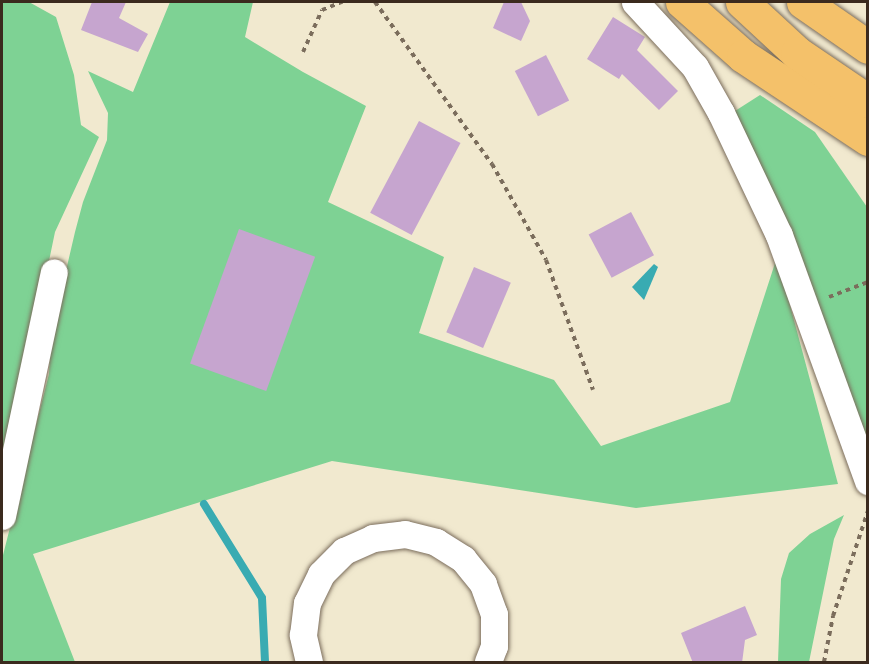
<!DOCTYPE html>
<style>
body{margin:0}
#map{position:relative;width:869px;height:664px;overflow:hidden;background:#f1e9cf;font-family:"Shantell Sans",sans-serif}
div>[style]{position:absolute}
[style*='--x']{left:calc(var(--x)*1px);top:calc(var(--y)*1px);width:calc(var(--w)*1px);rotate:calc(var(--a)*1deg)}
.green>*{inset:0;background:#7ed294}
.water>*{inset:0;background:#39abb2}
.stream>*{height:8px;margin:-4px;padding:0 4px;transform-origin:4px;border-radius:4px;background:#39abb2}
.building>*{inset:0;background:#c6a5cf;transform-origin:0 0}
.path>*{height:4px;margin-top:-2px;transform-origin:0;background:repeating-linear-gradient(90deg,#7b6d5c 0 4.5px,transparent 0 9px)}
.roads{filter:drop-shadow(0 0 2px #7b6d5c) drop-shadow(0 0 2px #7b6d5c)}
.minor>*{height:27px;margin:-13.5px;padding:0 13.5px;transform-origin:13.5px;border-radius:13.5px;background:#fff}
.highway>*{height:33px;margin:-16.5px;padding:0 16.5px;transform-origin:16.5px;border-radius:16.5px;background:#f4c16a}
span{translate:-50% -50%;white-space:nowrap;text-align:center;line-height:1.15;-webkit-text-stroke:4.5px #fbf7ec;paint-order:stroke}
.frame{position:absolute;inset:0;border:3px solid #3b2a1e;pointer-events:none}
</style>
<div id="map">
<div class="green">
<i style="clip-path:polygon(2px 2px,29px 2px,56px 17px,74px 75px,81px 125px,99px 137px,55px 232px,2px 488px)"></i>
<i style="clip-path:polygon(170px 2px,253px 2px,245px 37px,303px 72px,366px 106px,328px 202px,444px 257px,419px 333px,554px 380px,601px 446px,730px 402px,777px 257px,838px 484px,636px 508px,332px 461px,33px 554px,75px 662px,2px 662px,2px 559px,49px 374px,51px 335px,75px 232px,83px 202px,107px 140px,108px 113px,88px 71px,133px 92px)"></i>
<i style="clip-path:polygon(760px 95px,815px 132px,867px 207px,867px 439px,813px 310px,735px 111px)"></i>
<i style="clip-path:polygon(844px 515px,834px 539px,809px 662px,778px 662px,781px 579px,789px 553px,810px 534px)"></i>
</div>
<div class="water">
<i style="clip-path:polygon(654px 264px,658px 267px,644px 300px,632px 287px)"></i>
</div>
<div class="stream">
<i style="--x:204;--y:504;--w:110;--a:58.3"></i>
<i style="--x:262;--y:598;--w:64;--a:87.3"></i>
</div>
<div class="building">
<i style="clip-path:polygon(92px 2px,126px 2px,119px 18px,148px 34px,138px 52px,81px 30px)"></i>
<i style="clip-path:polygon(504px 2px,521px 2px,530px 21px,521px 41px,493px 28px)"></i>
<i style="clip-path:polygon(613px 17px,645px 37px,637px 50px,678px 91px,659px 110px,622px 74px,619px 79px,587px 59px)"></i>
<i style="left:546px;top:55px;width:51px;height:35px;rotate:63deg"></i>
<i style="left:419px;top:121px;width:47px;height:104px;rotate:28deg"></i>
<i style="left:631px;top:212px;width:49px;height:48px;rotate:62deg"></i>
<i style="left:239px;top:229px;width:81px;height:143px;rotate:20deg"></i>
<i style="left:474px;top:267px;width:40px;height:71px;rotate:23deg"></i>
<i style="clip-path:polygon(745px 606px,757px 635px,745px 640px,742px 663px,693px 663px,681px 633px)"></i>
</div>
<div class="path">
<i style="--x:375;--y:2;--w:200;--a:54.2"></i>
<i style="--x:492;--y:164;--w:110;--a:60.6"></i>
<i style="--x:546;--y:260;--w:138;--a:70.1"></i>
<i style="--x:303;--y:52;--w:46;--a:-65.7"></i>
<i style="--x:322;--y:10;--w:22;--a:-22"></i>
<i style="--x:829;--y:297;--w:42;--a:-21"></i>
<i style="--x:824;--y:662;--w:47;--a:-78.9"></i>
<i style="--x:833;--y:616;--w:111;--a:-71.6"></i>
</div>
<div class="roads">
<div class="minor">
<i style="--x:635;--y:2;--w:88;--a:47.3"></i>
<i style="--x:695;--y:67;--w:53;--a:60.5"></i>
<i style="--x:721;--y:113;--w:135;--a:64.6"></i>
<i style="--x:779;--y:235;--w:262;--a:70.1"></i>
<i style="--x:2;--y:516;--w:249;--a:-78"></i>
<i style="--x:309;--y:662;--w:28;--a:-103"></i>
<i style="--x:303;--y:635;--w:32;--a:-83"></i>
<i style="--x:307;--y:603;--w:32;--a:-64"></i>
<i style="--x:321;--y:574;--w:33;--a:-45"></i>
<i style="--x:344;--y:551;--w:32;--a:-24"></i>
<i style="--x:373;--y:538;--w:32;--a:-7"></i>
<i style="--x:405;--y:534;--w:32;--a:14"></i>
<i style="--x:436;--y:542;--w:32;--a:32"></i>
<i style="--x:463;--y:559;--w:32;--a:51"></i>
<i style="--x:483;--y:584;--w:32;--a:70"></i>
<i style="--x:494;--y:614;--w:32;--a:90"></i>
<i style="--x:494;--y:646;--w:17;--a:111"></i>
</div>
<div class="highway">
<i style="--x:682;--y:2;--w:81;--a:41.5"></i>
<i style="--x:743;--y:56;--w:150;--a:33.6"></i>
<i style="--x:742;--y:2;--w:75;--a:42.8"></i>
<i style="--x:797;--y:53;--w:86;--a:34.1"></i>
<i style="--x:803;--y:2;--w:79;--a:34.7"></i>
</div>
</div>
<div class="frame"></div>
</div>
